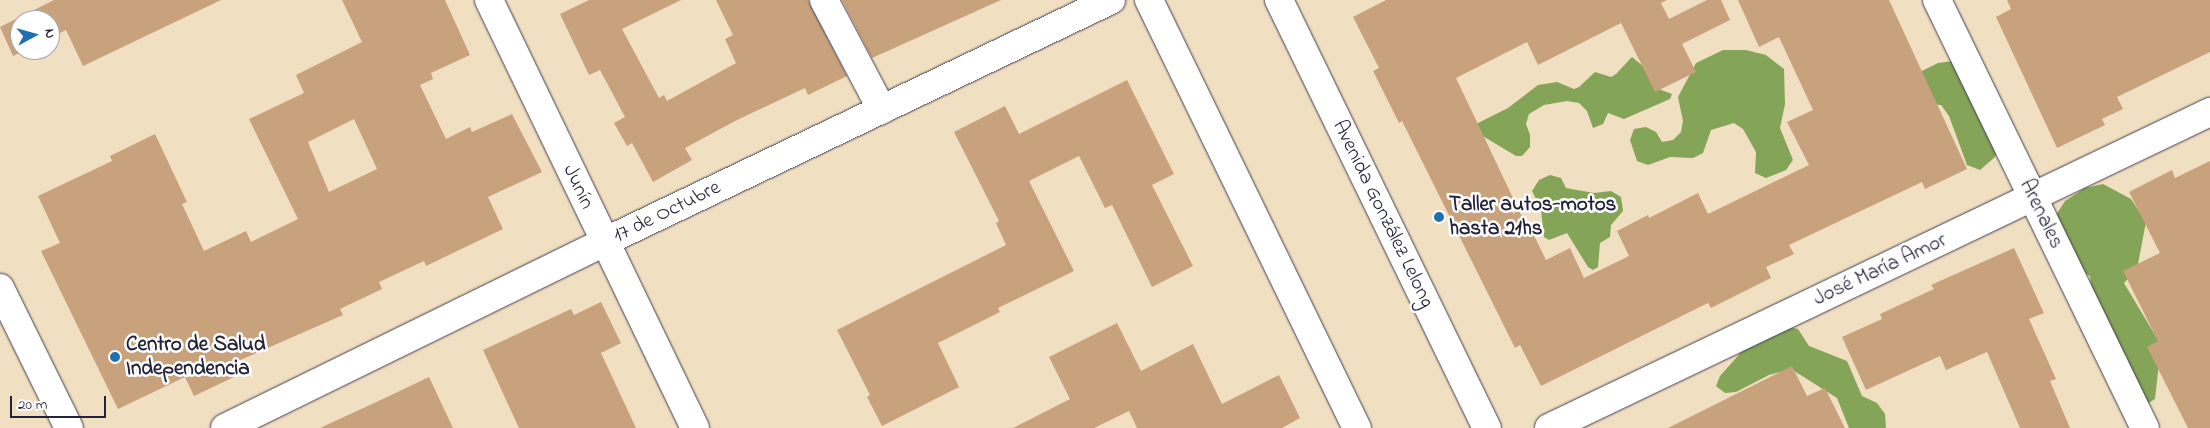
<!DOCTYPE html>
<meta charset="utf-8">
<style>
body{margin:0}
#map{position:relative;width:2210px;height:428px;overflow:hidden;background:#f1dfc2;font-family:"Indie Flower",sans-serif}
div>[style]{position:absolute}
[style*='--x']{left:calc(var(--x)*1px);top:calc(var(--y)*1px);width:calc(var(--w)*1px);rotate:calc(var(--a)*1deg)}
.forest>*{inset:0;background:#84a458}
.building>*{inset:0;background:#c8a27d}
.roads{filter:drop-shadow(0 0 1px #413e4f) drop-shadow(0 0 1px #413e4f)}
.minor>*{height:28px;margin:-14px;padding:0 14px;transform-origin:14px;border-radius:14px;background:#fff}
.major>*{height:28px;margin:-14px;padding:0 14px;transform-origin:14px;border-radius:14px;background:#fff}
.dots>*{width:14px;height:14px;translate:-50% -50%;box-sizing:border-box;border:2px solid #fff;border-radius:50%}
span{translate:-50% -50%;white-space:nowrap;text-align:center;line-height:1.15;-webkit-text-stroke:5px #fff;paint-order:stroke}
.street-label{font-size:21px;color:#22223b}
.poi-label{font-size:21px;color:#22223b;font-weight:700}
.left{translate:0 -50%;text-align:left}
.north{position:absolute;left:10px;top:10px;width:50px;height:50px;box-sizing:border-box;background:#fff;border:1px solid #a7a7b1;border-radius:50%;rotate:84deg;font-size:14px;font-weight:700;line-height:20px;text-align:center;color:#22223b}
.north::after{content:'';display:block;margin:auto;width:18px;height:22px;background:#1f6fb2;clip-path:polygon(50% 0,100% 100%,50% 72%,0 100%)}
.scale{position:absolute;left:10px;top:396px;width:96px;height:22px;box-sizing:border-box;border:2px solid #22223b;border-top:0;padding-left:6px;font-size:15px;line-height:18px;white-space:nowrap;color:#22223b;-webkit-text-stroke:4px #fff;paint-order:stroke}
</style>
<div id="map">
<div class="forest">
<i style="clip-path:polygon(1723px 50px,1746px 50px,1766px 55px,1784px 69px,1785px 104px,1780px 128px,1793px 160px,1786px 170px,1766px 178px,1755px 173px,1756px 152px,1743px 129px,1734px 123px,1711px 130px,1703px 153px,1693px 158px,1670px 157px,1648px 165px,1637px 161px,1630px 140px,1634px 129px,1646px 127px,1656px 132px,1662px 142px,1673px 140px,1681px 132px,1683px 121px,1678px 97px,1696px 63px)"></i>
<i style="clip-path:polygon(1632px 57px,1651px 73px,1656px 88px,1672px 94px,1670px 99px,1624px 119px,1608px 113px,1603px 124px,1593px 128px,1587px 111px,1579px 103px,1567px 101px,1544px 105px,1529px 114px,1526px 124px,1530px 135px,1530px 147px,1522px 156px,1516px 156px,1481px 135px,1474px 125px,1508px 108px,1538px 85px,1557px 82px,1574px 89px,1579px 87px,1595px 72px,1611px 77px,1616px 74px)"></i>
<i style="clip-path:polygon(1954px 61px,2001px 139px,1995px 157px,1980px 170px,1967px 165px,1949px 116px,1941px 105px,1928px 104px,1908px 78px,1938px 63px)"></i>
<i style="clip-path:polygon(1550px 175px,1561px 178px,1566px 188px,1594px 193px,1611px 191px,1621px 197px,1623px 211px,1611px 225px,1610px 237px,1600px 243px,1598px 267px,1593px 270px,1588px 267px,1567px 233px,1549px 240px,1544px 237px,1541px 209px,1532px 191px,1539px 180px)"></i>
<i style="clip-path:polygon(2103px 184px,2131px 199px,2146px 222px,2137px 269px,2124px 283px,2161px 345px,2155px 399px,2144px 406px,2096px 330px,2090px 276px,2067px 262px,2054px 218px,2065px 201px,2085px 188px)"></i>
<i style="clip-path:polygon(1768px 322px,1798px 329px,1809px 346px,1847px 361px,1862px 396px,1877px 403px,1885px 414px,1886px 428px,1849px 428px,1837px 398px,1791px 369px,1769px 375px,1736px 392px,1725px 393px,1716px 386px,1720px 376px)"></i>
</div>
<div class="building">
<i style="clip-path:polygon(54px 0,221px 0,83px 66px,66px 30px,50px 38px,50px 20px,20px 20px,20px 50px,25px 50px,13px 56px,0 27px)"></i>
<i style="clip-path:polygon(evenodd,342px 0,445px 0,470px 55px,431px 73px,433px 79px,420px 85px,446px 139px,470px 127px,472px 132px,512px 114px,542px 172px,488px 197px,503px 229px,426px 266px,424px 261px,379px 282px,382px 289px,340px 309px,343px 315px,229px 365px,234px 377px,194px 396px,185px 377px,118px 409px,41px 251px,60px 243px,38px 196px,112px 161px,110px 156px,155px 134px,187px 202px,182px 204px,204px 251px,246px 231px,251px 242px,298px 219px,249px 119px,304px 93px,296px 75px,362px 42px,342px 0,354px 119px,377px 169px,329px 192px,308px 142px,354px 119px)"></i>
<i style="clip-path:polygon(589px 0,681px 0,622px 29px,659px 98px,664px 95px,667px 101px,736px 63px,725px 39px,733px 35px,716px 0,808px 0,847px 76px,808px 95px,805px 88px,737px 120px,685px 148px,692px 160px,653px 182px,632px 143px,627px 146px,614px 123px,625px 117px,600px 70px,589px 75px,560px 14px)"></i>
<i style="clip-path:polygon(842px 0,1001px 0,872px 58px)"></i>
<i style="clip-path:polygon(1386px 0,1667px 0,1661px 3px,1669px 19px,1707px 0,1721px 0,1730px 20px,1682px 44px,1696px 72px,1655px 92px,1621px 23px,1538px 65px,1527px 42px,1456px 78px,1523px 219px,1525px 217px,1546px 260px,1570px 248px,1584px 278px,1629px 256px,1617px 231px,1648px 215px,1649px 218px,1698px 193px,1708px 214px,1809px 165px,1787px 122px,1813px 110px,1779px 37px,1759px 47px,1738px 0,1889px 0,1967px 169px,1925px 189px,1922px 182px,1789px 245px,1794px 254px,1766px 267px,1771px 278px,1711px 308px,1708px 303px,1541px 386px,1520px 345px,1515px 348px,1402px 121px,1399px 123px,1373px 71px,1379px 68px,1353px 17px)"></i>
<i style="clip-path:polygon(2007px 0,2210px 0,2210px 52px,2117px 97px,2123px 109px,2102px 119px,2105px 125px,2057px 148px,1996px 17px,2011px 9px)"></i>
<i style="clip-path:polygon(1127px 80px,1174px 174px,1152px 185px,1193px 266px,1152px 287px,1112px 205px,1105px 208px,1079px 156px,1029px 181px,1074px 271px,998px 308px,1000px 312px,938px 343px,959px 387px,882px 426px,867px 397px,870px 395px,837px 330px,1006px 245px,996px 223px,999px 221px,954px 132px,1005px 106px,1019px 134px)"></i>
<i style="clip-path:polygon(2210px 161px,2210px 428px,2188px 428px,2147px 347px,2158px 341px,2123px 271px,2160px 253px,2129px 192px,2172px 170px,2175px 178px)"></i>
<i style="clip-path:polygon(2014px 248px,2044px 313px,2029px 319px,2056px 379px,2050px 381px,2070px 428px,2020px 428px,1987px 352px,1946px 370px,1940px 356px,1866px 390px,1842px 337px,1882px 319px,1880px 314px,1934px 289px,1931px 285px)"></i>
<i style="clip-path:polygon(601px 302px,621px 343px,601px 353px,636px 428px,519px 428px,483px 350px,571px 309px,574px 315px)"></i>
<i style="clip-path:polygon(1117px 323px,1141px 371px,1193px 344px,1222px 404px,1279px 375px,1300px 418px,1282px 428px,1137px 428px,1129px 411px,1094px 428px,1013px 428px,1070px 399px,1049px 357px)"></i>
<i style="clip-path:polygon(1792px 366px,1807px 396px,1825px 388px,1845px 428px,1668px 428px)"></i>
<i style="clip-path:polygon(429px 377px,453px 428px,320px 428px,385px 398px)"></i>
</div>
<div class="roads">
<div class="minor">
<i style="--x:489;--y:0;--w:475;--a:64.3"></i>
<i style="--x:824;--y:0;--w:124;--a:62.2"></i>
<i style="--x:1937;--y:0;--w:476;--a:64.1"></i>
<i style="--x:0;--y:288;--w:156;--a:63.8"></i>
<i style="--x:225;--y:428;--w:422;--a:-26.1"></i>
<i style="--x:604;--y:242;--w:562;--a:-25.52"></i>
<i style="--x:1549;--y:428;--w:733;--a:-25.55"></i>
</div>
<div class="major">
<i style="--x:1149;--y:0;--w:476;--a:64.1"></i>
<i style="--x:1279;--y:0;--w:476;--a:64.1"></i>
</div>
</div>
<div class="dots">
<i style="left:1439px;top:217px;background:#1f6fb2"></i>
<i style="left:115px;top:357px;background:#1f6fb2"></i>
</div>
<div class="street-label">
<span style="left:578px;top:187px;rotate:65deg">Junín</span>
<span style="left:667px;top:212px;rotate:-26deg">17 de Octubre</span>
<span style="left:1383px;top:214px;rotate:64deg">Avenida González Lelong</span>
<span style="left:2041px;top:214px;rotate:64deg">Arenales</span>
<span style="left:1880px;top:270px;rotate:-25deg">José María Amor</span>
</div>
<div class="poi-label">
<span class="left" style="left:1449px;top:217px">Taller autos-motos<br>hasta 21hs</span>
<span class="left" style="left:126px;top:357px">Centro de Salud<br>Independencia</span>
</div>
<div class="north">N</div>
<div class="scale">20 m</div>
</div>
